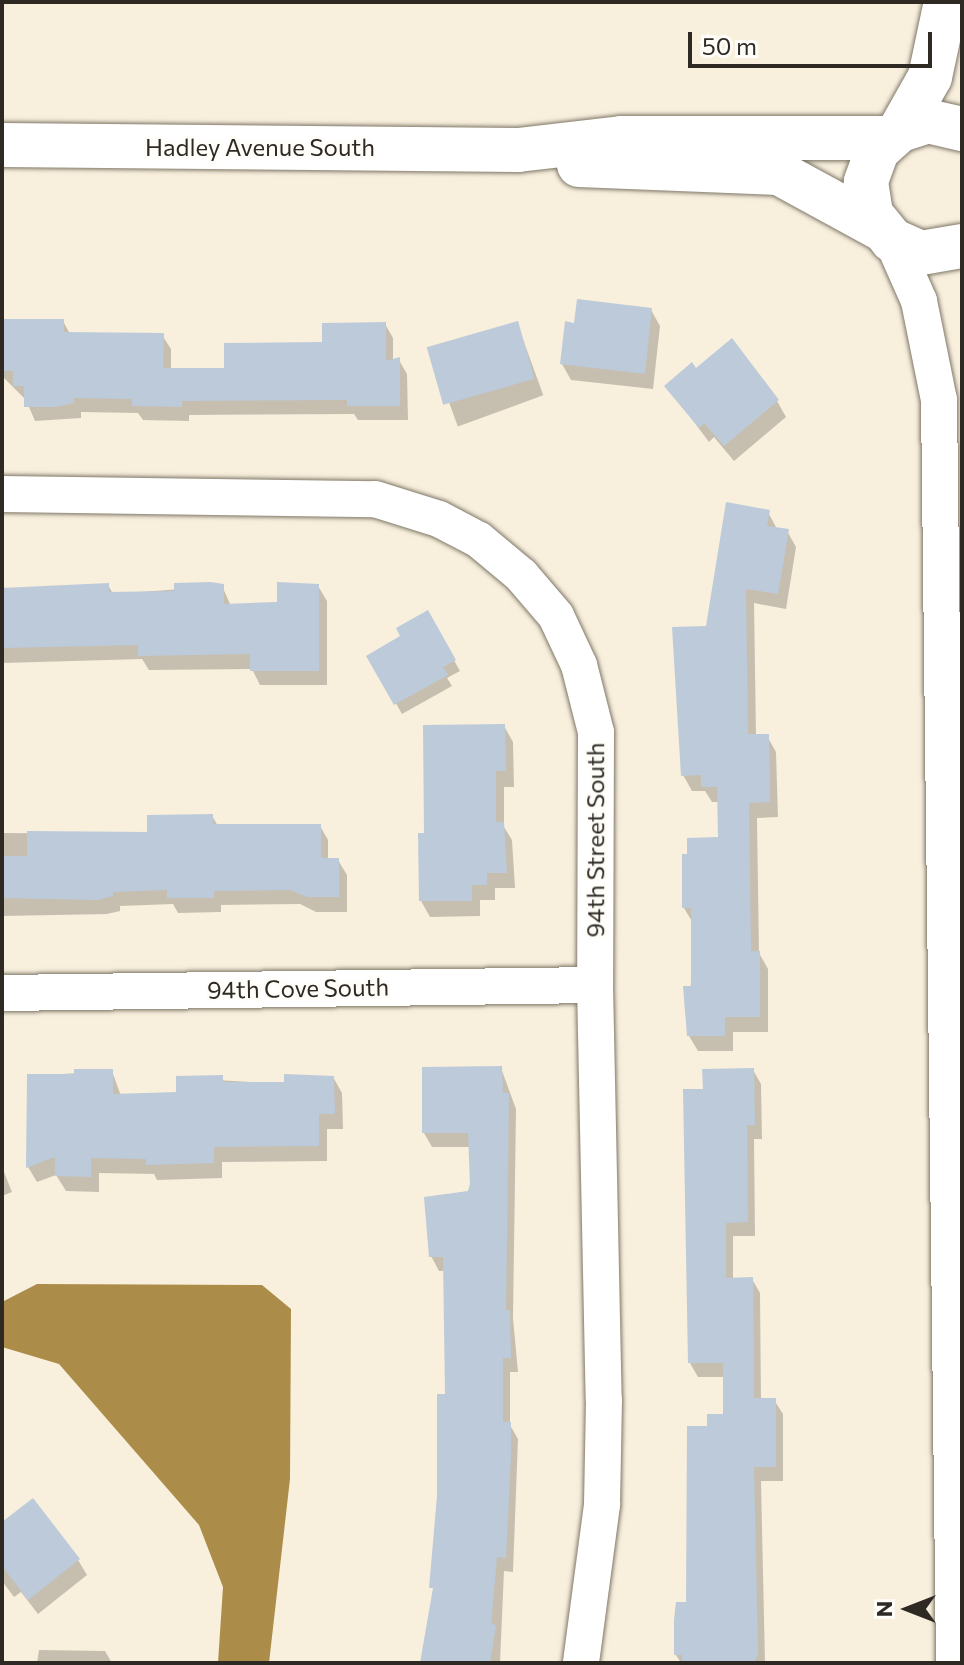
<!DOCTYPE html>
<style>
body{margin:0}
#map{position:relative;width:964px;height:1665px;overflow:hidden;background:#f8efdd;font-family:Commissioner,sans-serif}
div>[style]{position:absolute}
[style*='--x']{left:calc(var(--x)*1px);top:calc(var(--y)*1px);width:calc(var(--w)*1px);rotate:calc(var(--a)*1deg)}
.water>*{inset:0;background:#ac8c49}
.shadow>*{inset:0;background:#0003;transform-origin:0 0}
.building>*{inset:0;background:#bdcada;transform-origin:0 0}
.roads{filter:drop-shadow(0 0 2px #7f7767) drop-shadow(0 0 2px #7f7767)}
.street>*{height:36px;margin:-18px;padding:0 18px;transform-origin:18px;border-radius:18px;background:#fff}
.secondary>*{height:44px;margin:-22px;padding:0 22px;transform-origin:22px;border-radius:22px;background:#fff}
span{translate:-50% -50%;white-space:nowrap;text-align:center;line-height:1.15;-webkit-text-stroke:6px #fffdf9;paint-order:stroke}
.street-label{font-size:24px;color:#2e2a23}
.frame{position:absolute;inset:0;border:4px solid #2e2a23;pointer-events:none}
.north{position:absolute;left:868px;top:1569px;width:80px;height:80px;-webkit-text-stroke:6px #fffdf9;paint-order:stroke;rotate:270deg;font-size:22px;font-weight:700;line-height:32px;text-align:center;color:#2e2a23}
.north::after{content:'';display:block;margin:auto;width:28px;height:36px;background:#2e2a23;clip-path:polygon(50% 0,100% 100%,50% 72%,0 100%)}
.scale{position:absolute;left:688px;top:32px;width:244px;height:36px;box-sizing:border-box;border:4px solid #2e2a23;border-top:0;padding-left:10px;font-size:24px;line-height:28px;white-space:nowrap;color:#2e2a23;-webkit-text-stroke:6px #fffdf9;paint-order:stroke}
</style>
<div id="map">
<div class="water">
<i style="clip-path:polygon(37px 1284px,262px 1285px,291px 1309px,290px 1479px,269px 1663px,218px 1663px,223px 1587px,199px 1525px,59px 1364px,2px 1347px,2px 1302px)"></i>
</div>
<div class="shadow">
<i style="clip-path:polygon(651px 310px,660px 326px,653px 389px,571px 380px,562px 364px,576px 325px)"></i>
<i style="clip-path:polygon(2px 321px,63px 321px,70px 334px,162px 335px,171px 349px,171px 370px,226px 370px,385px 324px,393px 338px,393px 361px,399px 360px,407px 374px,408px 420px,358px 420px,354px 414px,189px 415px,189px 421px,143px 420px,138px 413px,81px 412px,81px 418px,35px 421px,26px 400px,2px 376px)"></i>
<i style="left:517px;top:323px;width:77px;height:91px;rotate:70deg"></i>
<i style="clip-path:polygon(667px 386px,777px 401px,786px 417px,734px 461px,714px 437px,709px 442px)"></i>
<i style="clip-path:polygon(768px 512px,777px 529px,787px 531px,796px 547px,786px 609px,754px 603px,756px 736px,767px 736px,776px 752px,778px 817px,757px 818px,759px 953px,768px 969px,768px 1032px,733px 1032px,733px 1051px,698px 1051px,689px 1036px,693px 923px,684px 908px,720px 839px,719px 802px,712px 802px,705px 791px,692px 791px,683px 775px,707px 628px)"></i>
<i style="clip-path:polygon(2px 584px,6px 590px,108px 585px,113px 594px,222px 586px,231px 606px,279px 604px,318px 586px,327px 601px,327px 685px,260px 685px,252px 669px,149px 670px,142px 659px,3px 663px,2px 682px)"></i>
<i style="clip-path:polygon(427px 613px,460px 671px,447px 678px,452px 686px,402px 714px,369px 656px,403px 637px)"></i>
<i style="clip-path:polygon(504px 726px,513px 742px,514px 787px,504px 787px,504px 827px,512px 840px,515px 888px,495px 888px,495px 900px,480px 900px,480px 916px,430px 917px,421px 901px,426px 835px)"></i>
<i style="clip-path:polygon(212px 816px,218px 826px,320px 826px,328px 840px,328px 860px,338px 860px,347px 875px,347px 912px,316px 912px,300px 904px,221px 905px,221px 912px,178px 913px,173px 904px,120px 906px,120px 911px,107px 914px,2px 916px,2px 833px,149px 834px)"></i>
<i style="clip-path:polygon(501px 1068px,516px 1109px,513px 1318px,518px 1372px,510px 1372px,510px 1425px,518px 1439px,513px 1572px,504px 1571px,500px 1663px,422px 1663px,434px 1593px,447px 1396px,446px 1271px,439px 1271px,431px 1256px,472px 1184px,471px 1147px,432px 1147px,424px 1133px)"></i>
<i style="clip-path:polygon(753px 1070px,761px 1084px,762px 1139px,754px 1139px,755px 1236px,733px 1236px,733px 1280px,752px 1279px,760px 1293px,761px 1400px,774px 1400px,783px 1414px,783px 1481px,761px 1481px,765px 1663px,681px 1663px,676px 1655px,688px 1604px,709px 1428px,725px 1416px,725px 1377px,698px 1377px,690px 1363px,705px 1091px)"></i>
<i style="clip-path:polygon(112px 1071px,121px 1096px,179px 1094px,178px 1078px,286px 1084px,333px 1077px,342px 1093px,343px 1129px,327px 1129px,327px 1161px,222px 1162px,222px 1178px,157px 1180px,154px 1174px,99px 1173px,99px 1192px,66px 1191px,56px 1175px,37px 1182px,28px 1167px,29px 1076px)"></i>
<i style="clip-path:polygon(2px 1167px,12px 1192px,2px 1196px)"></i>
<i style="clip-path:polygon(2px 1522px,78px 1560px,87px 1575px,38px 1614px,21px 1592px,14px 1597px,2px 1581px)"></i>
<i style="clip-path:polygon(39px 1650px,105px 1651px,112px 1663px,37px 1663px)"></i>
</div>
<div class="building">
<i style="clip-path:polygon(577px 299px,652px 308px,645px 374px,560px 364px,565px 321px,574px 323px)"></i>
<i style="clip-path:polygon(2px 319px,64px 319px,64px 332px,164px 333px,163px 368px,224px 368px,224px 343px,322px 342px,322px 323px,386px 322px,386px 361px,400px 357px,400px 406px,347px 406px,347px 400px,182px 401px,182px 407px,132px 406px,132px 399px,74px 398px,74px 403px,56px 407px,24px 407px,24px 386px,13px 386px,13px 371px,2px 371px)"></i>
<i style="left:518px;top:321px;width:60px;height:95px;rotate:74deg"></i>
<i style="clip-path:polygon(732px 338px,779px 400px,724px 446px,704px 423px,699px 428px,664px 386px,692px 362px,696px 368px)"></i>
<i style="clip-path:polygon(726px 502px,770px 510px,767px 526px,789px 529px,778px 594px,746px 589px,748px 734px,769px 734px,770px 802px,749px 803px,751px 951px,760px 951px,760px 1017px,725px 1017px,725px 1036px,687px 1036px,683px 986px,691px 986px,691px 908px,682px 908px,682px 854px,687px 854px,687px 838px,718px 837px,717px 787px,701px 787px,701px 775px,681px 776px,672px 627px,706px 626px)"></i>
<i style="clip-path:polygon(210px 582px,224px 584px,224px 604px,277px 602px,277px 582px,319px 584px,319px 671px,250px 671px,250px 654px,138px 656px,138px 645px,2px 648px,2px 588px,109px 583px,109px 592px,174px 591px,174px 583px)"></i>
<i style="clip-path:polygon(428px 610px,456px 660px,443px 667px,448px 675px,394px 705px,366px 656px,400px 636px,396px 628px)"></i>
<i style="clip-path:polygon(505px 724px,506px 771px,496px 771px,496px 822px,504px 822px,507px 873px,487px 873px,487px 885px,472px 885px,472px 901px,419px 901px,418px 833px,424px 833px,423px 725px)"></i>
<i style="clip-path:polygon(213px 814px,213px 824px,321px 824px,321px 858px,339px 858px,339px 897px,307px 897px,290px 890px,214px 891px,214px 898px,167px 898px,167px 890px,113px 892px,113px 896px,97px 900px,2px 898px,2px 856px,27px 856px,27px 831px,147px 832px,147px 815px)"></i>
<i style="clip-path:polygon(502px 1066px,503px 1093px,509px 1093px,506px 1310px,510px 1310px,511px 1358px,503px 1358px,503px 1422px,511px 1422px,511px 1456px,506px 1558px,497px 1557px,491px 1624px,496px 1625px,490px 1663px,420px 1663px,433px 1588px,429px 1588px,437px 1496px,437px 1394px,445px 1394px,443px 1257px,429px 1257px,424px 1197px,468px 1191px,470px 1184px,468px 1133px,422px 1133px,422px 1067px)"></i>
<i style="clip-path:polygon(754px 1068px,755px 1125px,747px 1125px,748px 1222px,726px 1223px,726px 1278px,753px 1277px,754px 1398px,776px 1398px,776px 1467px,754px 1467px,758px 1654px,754px 1663px,682px 1663px,682px 1655px,674px 1655px,674px 1620px,676px 1602px,686px 1602px,687px 1426px,707px 1426px,707px 1414px,723px 1414px,723px 1363px,688px 1363px,683px 1089px,703px 1089px,702px 1069px)"></i>
<i style="clip-path:polygon(74px 1069px,113px 1069px,113px 1094px,176px 1092px,176px 1076px,223px 1075px,223px 1082px,284px 1082px,284px 1074px,334px 1076px,335px 1114px,319px 1114px,319px 1146px,214px 1147px,214px 1163px,146px 1165px,146px 1159px,91px 1158px,91px 1177px,55px 1176px,55px 1157px,26px 1168px,27px 1074px,74px 1074px)"></i>
<i style="clip-path:polygon(33px 1498px,80px 1559px,28px 1600px,2px 1566px,2px 1522px)"></i>
</div>
<div class="roads">
<div class="street">
<i style="--x:892;--y:240;--w:67;--a:66.1"></i>
<i style="--x:919;--y:301;--w:101;--a:78.6"></i>
<i style="--x:939;--y:400;--w:1263;--a:89.32"></i>
<i style="--x:2;--y:494;--w:373;--a:0.8"></i>
<i style="--x:375;--y:499;--w:67;--a:17.4"></i>
<i style="--x:439;--y:519;--w:45;--a:27.7"></i>
<i style="--x:479;--y:540;--w:55;--a:39.8"></i>
<i style="--x:521;--y:575;--w:54;--a:49.5"></i>
<i style="--x:556;--y:616;--w:54;--a:64.9"></i>
<i style="--x:579;--y:665;--w:69;--a:75.8"></i>
<i style="--x:596;--y:732;--w:253;--a:90.2"></i>
<i style="--x:595;--y:985;--w:415;--a:88.8"></i>
<i style="--x:604;--y:1400;--w:105;--a:91.1"></i>
<i style="--x:602;--y:1505;--w:159;--a:97.6"></i>
<i style="--x:2;--y:993;--w:593;--a:-0.77"></i>
</div>
<div class="secondary">
<i style="--x:962;--y:129;--w:35;--a:-167"></i>
<i style="--x:928;--y:121;--w:29;--a:162"></i>
<i style="--x:900;--y:130;--w:31;--a:138"></i>
<i style="--x:877;--y:151;--w:33;--a:110"></i>
<i style="--x:866;--y:182;--w:32;--a:81"></i>
<i style="--x:871;--y:214;--w:33;--a:51"></i>
<i style="--x:892;--y:240;--w:32;--a:24"></i>
<i style="--x:921;--y:253;--w:42;--a:-9.7"></i>
<i style="--x:900;--y:130;--w:61;--a:-60.5"></i>
<i style="--x:930;--y:77;--w:77;--a:-78"></i>
<i style="--x:2;--y:145;--w:516;--a:0.56"></i>
<i style="--x:518;--y:150;--w:104;--a:-6.6"></i>
<i style="--x:621;--y:138;--w:267;--a:0"></i>
<i style="--x:579;--y:165;--w:200;--a:2.3"></i>
<i style="--x:779;--y:173;--w:115;--a:28.6"></i>
</div>
</div>
<div class="street-label">
<span style="left:260px;top:147px">Hadley Avenue South</span>
<span style="left:595px;top:840px;rotate:-90deg">94th Street South</span>
<span style="left:298px;top:988px;rotate:-1deg">94th Cove South</span>
</div>
<div class="frame"></div>
<div class="north">N</div>
<div class="scale">50 m</div>
</div>
